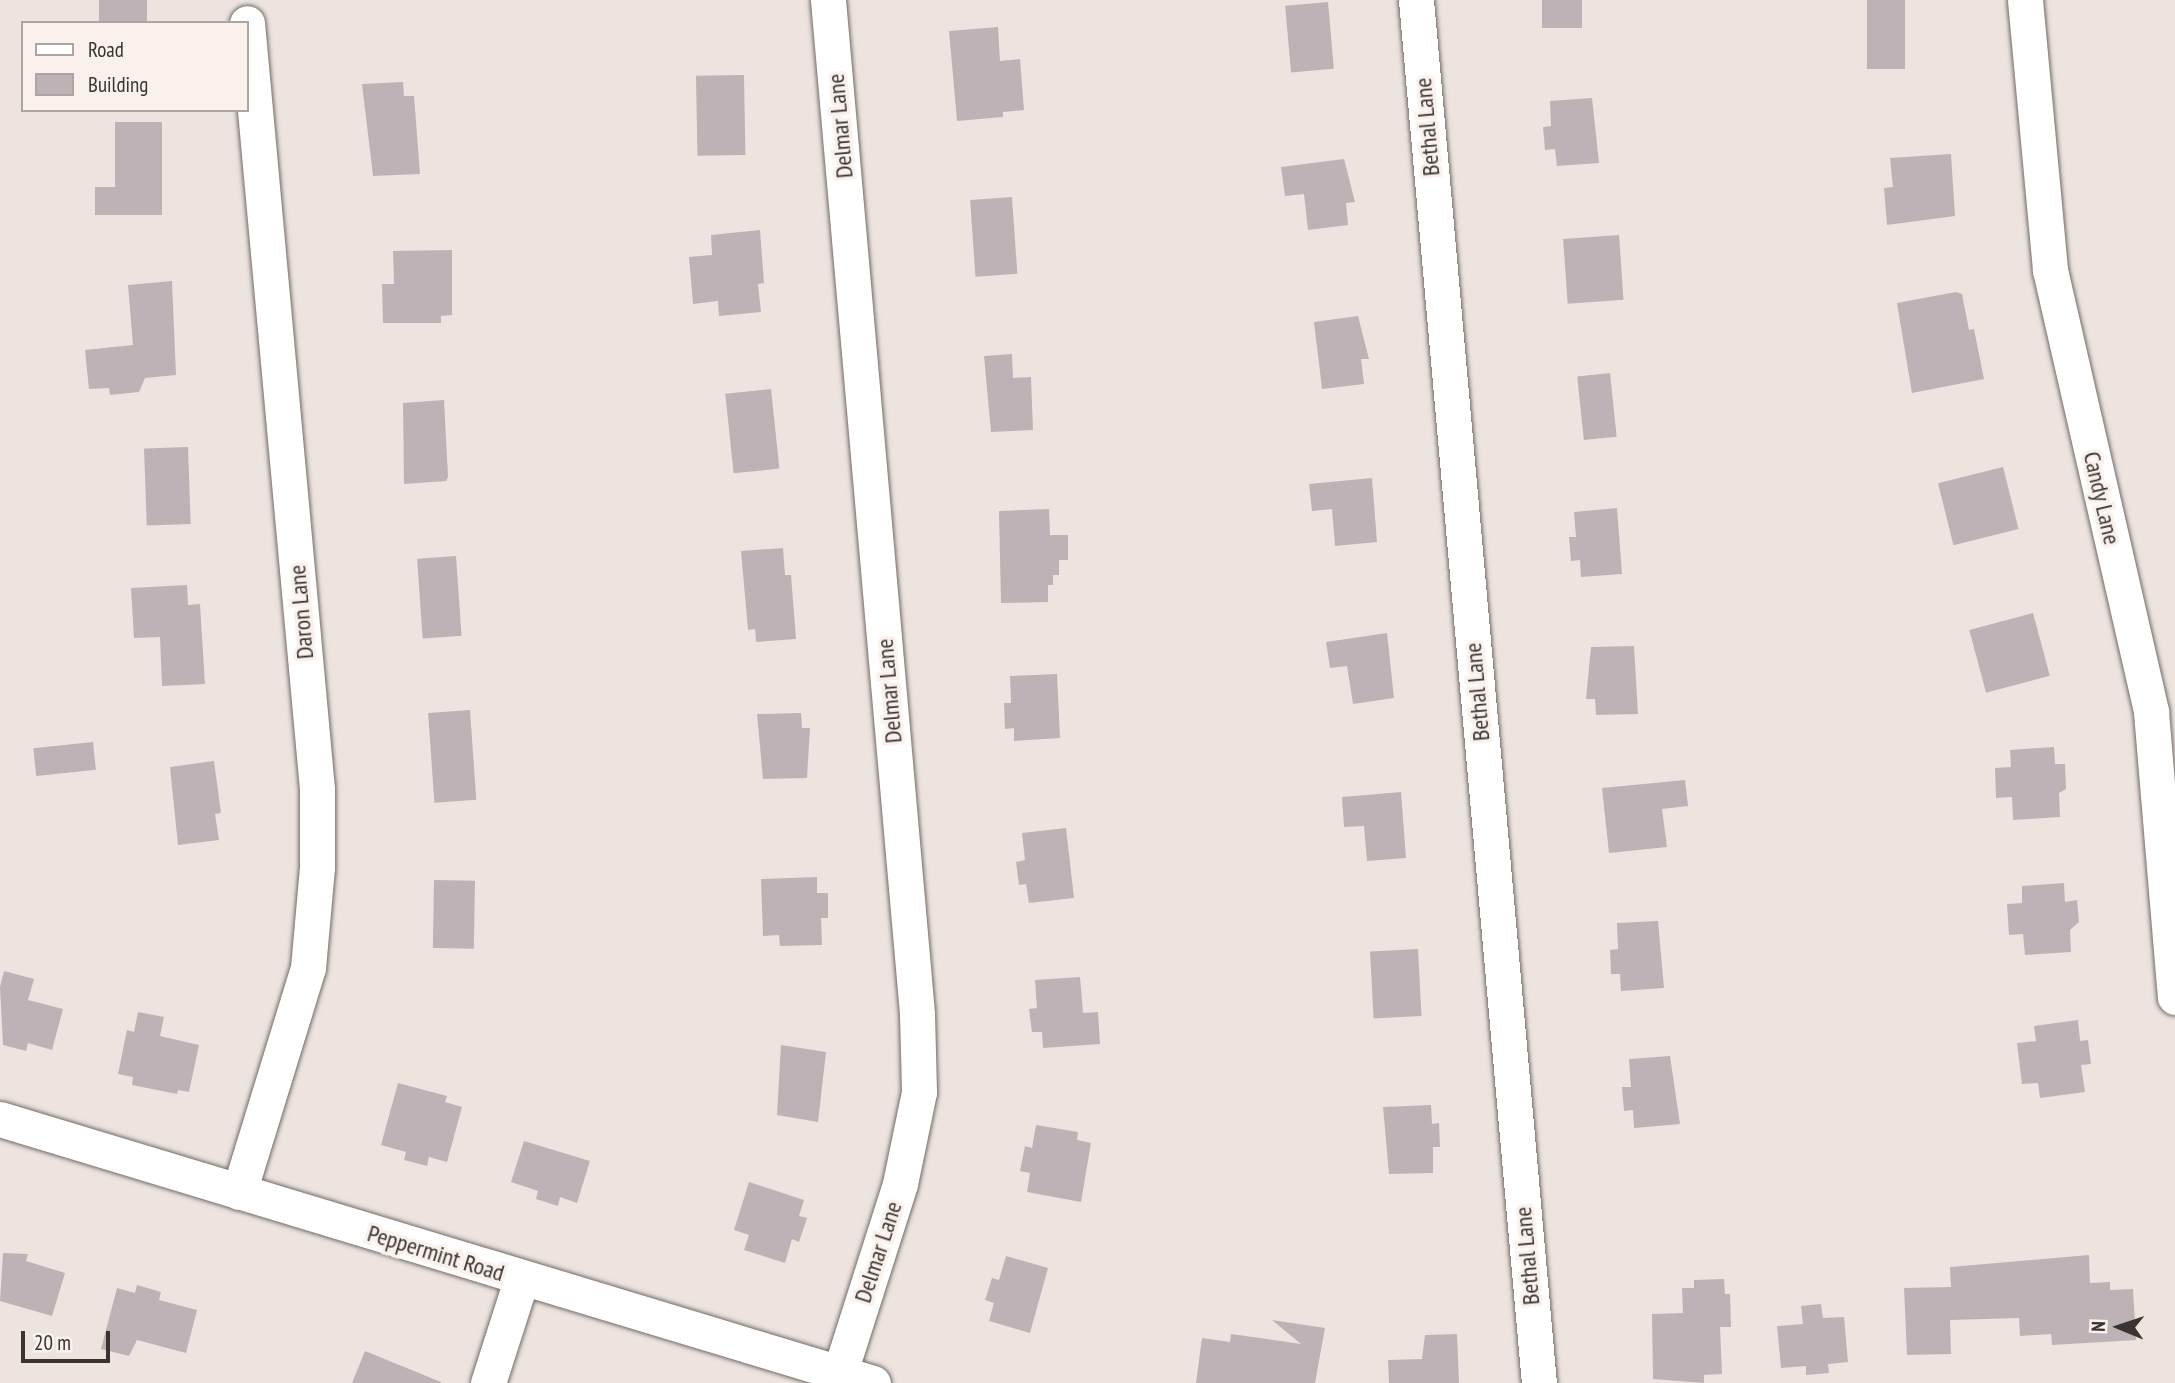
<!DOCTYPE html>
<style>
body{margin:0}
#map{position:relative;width:2175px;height:1383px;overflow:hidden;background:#ede4df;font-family:"PT Sans Narrow",sans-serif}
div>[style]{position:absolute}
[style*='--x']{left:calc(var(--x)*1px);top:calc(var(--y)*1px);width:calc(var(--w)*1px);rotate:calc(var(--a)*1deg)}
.building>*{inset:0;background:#bdb3b7;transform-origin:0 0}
.roads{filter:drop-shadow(0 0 2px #736b66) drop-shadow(0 0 2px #736b66)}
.street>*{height:35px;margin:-17.5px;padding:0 17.5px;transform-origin:17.5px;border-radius:17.5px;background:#fff}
span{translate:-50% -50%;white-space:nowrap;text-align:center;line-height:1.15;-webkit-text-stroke:7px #fbf1ec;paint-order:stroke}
.street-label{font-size:24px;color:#383432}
.legend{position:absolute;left:21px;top:21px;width:228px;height:91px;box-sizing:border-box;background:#fbf1ec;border:2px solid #ada5a2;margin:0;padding:9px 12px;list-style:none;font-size:21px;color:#383432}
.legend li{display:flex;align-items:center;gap:14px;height:35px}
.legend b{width:35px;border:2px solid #ada5a2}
.north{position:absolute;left:2084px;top:1292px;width:70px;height:70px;-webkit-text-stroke:5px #fbf1ec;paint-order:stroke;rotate:272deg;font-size:19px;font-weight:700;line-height:28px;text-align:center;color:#383432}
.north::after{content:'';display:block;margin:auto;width:24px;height:32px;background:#383432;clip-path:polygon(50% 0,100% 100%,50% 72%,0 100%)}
.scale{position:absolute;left:21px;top:1331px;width:89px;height:32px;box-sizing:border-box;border:4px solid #383432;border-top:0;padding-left:9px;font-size:21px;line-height:24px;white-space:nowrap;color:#383432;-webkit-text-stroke:5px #fbf1ec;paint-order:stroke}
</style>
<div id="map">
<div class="building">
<i style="left:99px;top:0;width:48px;height:23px"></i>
<i style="left:1542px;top:0;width:40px;height:28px"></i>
<i style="left:1867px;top:0;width:38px;height:69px"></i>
<i style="left:1328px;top:2px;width:67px;height:43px;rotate:85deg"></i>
<i style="clip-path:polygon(998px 27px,1000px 61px,1020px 59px,1024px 110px,1003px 112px,1003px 117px,957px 121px,949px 31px)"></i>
<i style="left:744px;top:75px;width:80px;height:48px;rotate:89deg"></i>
<i style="clip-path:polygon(403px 82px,404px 96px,414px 96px,420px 174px,373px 176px,362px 84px)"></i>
<i style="clip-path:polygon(1592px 98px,1599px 163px,1557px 166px,1555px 149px,1545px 150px,1543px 127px,1551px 126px,1550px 101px)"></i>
<i style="clip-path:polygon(115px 122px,162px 122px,162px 215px,95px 215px,95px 187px,115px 187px)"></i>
<i style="clip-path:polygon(1951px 154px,1955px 216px,1887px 225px,1884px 188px,1893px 187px,1890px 158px)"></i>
<i style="clip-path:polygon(1344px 159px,1355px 202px,1346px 203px,1348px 225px,1308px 230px,1304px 194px,1285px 196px,1281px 167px)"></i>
<i style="left:1012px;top:197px;width:77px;height:42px;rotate:86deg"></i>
<i style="clip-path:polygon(760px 230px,764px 283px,758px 284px,761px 312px,719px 316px,718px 301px,693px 304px,689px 257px,712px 255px,711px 235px)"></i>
<i style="left:1619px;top:235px;width:65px;height:56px;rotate:86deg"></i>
<i style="clip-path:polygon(452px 250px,452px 315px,441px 316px,441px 323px,383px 323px,382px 284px,394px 284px,393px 251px)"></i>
<i style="clip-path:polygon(172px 281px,176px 375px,145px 378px,139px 392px,110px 395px,109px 388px,89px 389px,85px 350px,133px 345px,128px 285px)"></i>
<i style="clip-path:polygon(1956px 292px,1962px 294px,1969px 330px,1974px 329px,1984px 379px,1912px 393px,1897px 303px)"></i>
<i style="clip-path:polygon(1358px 316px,1369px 359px,1361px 359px,1364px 384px,1322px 389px,1314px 322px)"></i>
<i style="clip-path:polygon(1012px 354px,1013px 378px,1031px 377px,1033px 430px,991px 432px,984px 356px)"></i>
<i style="left:1610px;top:373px;width:64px;height:33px;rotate:84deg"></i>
<i style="left:771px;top:389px;width:80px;height:46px;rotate:84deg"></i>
<i style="clip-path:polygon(444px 400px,448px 477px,446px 481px,404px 484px,403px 403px)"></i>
<i style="left:188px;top:447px;width:77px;height:44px;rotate:88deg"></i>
<i style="left:2003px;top:467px;width:64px;height:67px;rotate:76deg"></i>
<i style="clip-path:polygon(1372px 478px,1377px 542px,1335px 546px,1332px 509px,1312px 511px,1309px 484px)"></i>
<i style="clip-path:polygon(1617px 508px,1622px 574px,1581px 577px,1580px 560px,1571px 561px,1569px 537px,1576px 537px,1574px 512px)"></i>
<i style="clip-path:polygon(1049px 509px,1050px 535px,1068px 535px,1068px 560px,1059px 560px,1059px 575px,1053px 575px,1053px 585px,1048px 585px,1048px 602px,1001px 603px,999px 511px)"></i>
<i style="clip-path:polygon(783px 548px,785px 575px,791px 575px,796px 639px,756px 642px,755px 629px,748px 630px,741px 551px)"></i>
<i style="left:456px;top:556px;width:80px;height:39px;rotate:86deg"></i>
<i style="clip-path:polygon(187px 585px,188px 605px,200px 604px,205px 684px,162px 686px,160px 637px,134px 638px,131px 588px)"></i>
<i style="left:2033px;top:613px;width:65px;height:66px;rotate:75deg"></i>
<i style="clip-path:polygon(1387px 633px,1394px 698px,1353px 704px,1347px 666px,1330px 668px,1326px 642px)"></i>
<i style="clip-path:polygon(1634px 646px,1638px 714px,1596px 715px,1595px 699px,1586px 699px,1591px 647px)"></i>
<i style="clip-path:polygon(1057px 674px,1060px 738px,1014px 741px,1014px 728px,1005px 729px,1004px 703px,1011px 703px,1010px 676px)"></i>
<i style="left:470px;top:710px;width:90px;height:42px;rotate:86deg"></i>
<i style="clip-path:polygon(801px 713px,802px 728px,810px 728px,807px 778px,763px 779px,757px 714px)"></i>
<i style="left:93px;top:742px;width:28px;height:60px;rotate:84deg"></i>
<i style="clip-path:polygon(2054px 747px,2055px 764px,2065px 764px,2066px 789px,2059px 793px,2060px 817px,2013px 820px,2012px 797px,1996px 798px,1995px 768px,2011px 767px,2010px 750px)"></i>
<i style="clip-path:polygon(214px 761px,221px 813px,215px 814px,219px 840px,178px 845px,170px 767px)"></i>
<i style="clip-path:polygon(1685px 780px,1688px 806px,1662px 809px,1667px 847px,1609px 853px,1602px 788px)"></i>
<i style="clip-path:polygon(1401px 792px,1406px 858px,1367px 861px,1364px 826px,1344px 827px,1342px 797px)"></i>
<i style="clip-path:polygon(1066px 828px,1074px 898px,1029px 903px,1026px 884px,1019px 885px,1016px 862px,1025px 860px,1022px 833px)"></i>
<i style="clip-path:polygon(817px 877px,817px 893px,828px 893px,828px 918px,821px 918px,822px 945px,780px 946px,779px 935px,763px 936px,761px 879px)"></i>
<i style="left:434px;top:880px;width:41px;height:68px;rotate:1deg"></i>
<i style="clip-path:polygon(2064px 883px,2065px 902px,2077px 900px,2079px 922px,2070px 930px,2071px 952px,2025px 955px,2023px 934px,2009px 935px,2007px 904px,2022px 903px,2022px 886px)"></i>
<i style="clip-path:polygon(1658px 921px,1664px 988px,1621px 991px,1620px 974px,1611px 974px,1610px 950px,1618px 949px,1617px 923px)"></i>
<i style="left:1418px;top:949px;width:67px;height:48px;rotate:87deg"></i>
<i style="clip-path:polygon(4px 971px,34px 979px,28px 1000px,63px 1009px,52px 1050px,28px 1043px,26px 1051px,3px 1045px,0 987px)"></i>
<i style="clip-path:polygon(1080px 977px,1083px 1013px,1098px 1012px,1100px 1044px,1043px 1048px,1042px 1032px,1032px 1032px,1029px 1009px,1037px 1008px,1035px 980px)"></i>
<i style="clip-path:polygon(138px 1012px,164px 1017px,160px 1036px,199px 1045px,189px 1092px,178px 1090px,177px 1094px,132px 1085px,133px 1077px,118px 1074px,127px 1030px,134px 1032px)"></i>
<i style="clip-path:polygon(2078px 1020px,2080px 1041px,2088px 1040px,2091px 1064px,2081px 1065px,2085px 1092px,2040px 1098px,2038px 1083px,2022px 1084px,2017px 1043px,2036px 1041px,2034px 1026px)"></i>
<i style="clip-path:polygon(781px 1045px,826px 1052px,818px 1122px,777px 1115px)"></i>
<i style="clip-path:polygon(1670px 1056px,1680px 1124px,1634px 1128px,1633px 1110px,1624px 1111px,1622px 1087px,1631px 1087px,1629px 1059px)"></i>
<i style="clip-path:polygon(398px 1083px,447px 1096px,445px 1102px,462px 1107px,447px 1162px,429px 1157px,427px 1166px,404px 1160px,406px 1152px,381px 1145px)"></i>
<i style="clip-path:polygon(1431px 1105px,1432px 1124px,1439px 1123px,1440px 1147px,1433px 1147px,1433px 1173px,1389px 1174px,1383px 1107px)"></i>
<i style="clip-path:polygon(1036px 1125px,1078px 1132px,1077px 1140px,1091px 1143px,1081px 1202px,1027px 1192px,1030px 1173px,1020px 1171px,1025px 1146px,1032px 1148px)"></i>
<i style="clip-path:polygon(524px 1141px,590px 1161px,577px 1203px,560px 1197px,558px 1206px,536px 1199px,538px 1191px,511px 1182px)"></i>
<i style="clip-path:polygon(749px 1182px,804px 1200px,799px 1216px,807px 1218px,799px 1242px,792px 1239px,785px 1263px,744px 1250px,749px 1235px,734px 1230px)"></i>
<i style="clip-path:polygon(3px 1253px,28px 1254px,26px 1261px,65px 1273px,52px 1316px,0 1301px)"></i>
<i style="clip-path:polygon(2089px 1255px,2090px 1283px,2110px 1282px,2110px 1290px,2133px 1289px,2136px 1340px,2052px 1345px,2051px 1334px,2020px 1336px,2019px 1318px,1950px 1320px,1951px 1354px,1907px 1355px,1904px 1288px,1951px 1287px,1950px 1267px)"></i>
<i style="clip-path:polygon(1006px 1256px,1048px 1268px,1030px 1333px,989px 1321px,994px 1303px,985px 1300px,992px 1278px,999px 1280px)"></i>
<i style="clip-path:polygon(1724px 1279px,1725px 1294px,1730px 1294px,1731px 1327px,1720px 1327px,1722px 1374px,1704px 1375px,1704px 1383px,1653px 1379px,1652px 1314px,1683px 1313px,1682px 1288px,1694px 1288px,1694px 1280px)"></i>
<i style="clip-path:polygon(137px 1285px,161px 1292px,159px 1300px,197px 1310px,186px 1353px,137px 1340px,129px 1356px,101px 1349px,117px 1288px,135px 1293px)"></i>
<i style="clip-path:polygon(1821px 1304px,1823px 1318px,1844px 1317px,1848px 1362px,1828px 1364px,1829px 1373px,1806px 1375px,1806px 1366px,1781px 1368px,1777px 1326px,1803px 1324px,1801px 1306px)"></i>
<i style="clip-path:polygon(1272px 1320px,1325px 1328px,1315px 1383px,1196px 1383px,1202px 1338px,1230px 1342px,1231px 1334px,1301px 1344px)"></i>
<i style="clip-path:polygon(1457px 1334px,1459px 1383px,1389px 1383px,1388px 1360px,1422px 1359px,1425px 1335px)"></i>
<i style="clip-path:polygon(365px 1351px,441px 1382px,441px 1383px,352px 1383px)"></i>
</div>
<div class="roads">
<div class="street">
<i style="--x:828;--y:0;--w:1018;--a:84.98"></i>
<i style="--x:917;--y:1014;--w:78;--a:88.5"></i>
<i style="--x:919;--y:1092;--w:94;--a:101.7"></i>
<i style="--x:900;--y:1184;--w:197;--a:107.7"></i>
<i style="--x:1416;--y:0;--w:1388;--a:84.92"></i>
<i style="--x:2025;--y:0;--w:271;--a:84.7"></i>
<i style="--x:2050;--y:270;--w:453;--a:77.1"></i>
<i style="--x:2151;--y:712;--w:286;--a:85.2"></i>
<i style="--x:0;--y:1119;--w:912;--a:16.83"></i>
<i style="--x:239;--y:1192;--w:234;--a:-72.9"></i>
<i style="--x:308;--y:968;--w:101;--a:-84.9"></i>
<i style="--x:317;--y:867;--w:78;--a:-90"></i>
<i style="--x:317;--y:789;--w:769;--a:-95.22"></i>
<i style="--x:488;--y:1383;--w:108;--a:-72.2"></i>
</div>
</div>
<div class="street-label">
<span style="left:840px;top:126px;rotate:-95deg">Delmar Lane</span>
<span style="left:1427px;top:127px;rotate:-95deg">Bethal Lane</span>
<span style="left:2102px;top:498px;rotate:77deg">Candy Lane</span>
<span style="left:301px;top:612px;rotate:-95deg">Daron Lane</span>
<span style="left:889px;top:691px;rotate:-95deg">Delmar Lane</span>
<span style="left:1477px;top:692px;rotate:-95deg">Bethal Lane</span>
<span style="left:878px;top:1252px;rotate:-72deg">Delmar Lane</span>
<span style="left:436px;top:1253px;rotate:17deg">Peppermint Road</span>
<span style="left:1527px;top:1256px;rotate:-95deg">Bethal Lane</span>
</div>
<ul class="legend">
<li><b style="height:9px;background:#fff"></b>Road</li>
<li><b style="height:19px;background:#bdb3b7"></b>Building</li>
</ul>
<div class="north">N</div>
<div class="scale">20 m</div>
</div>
